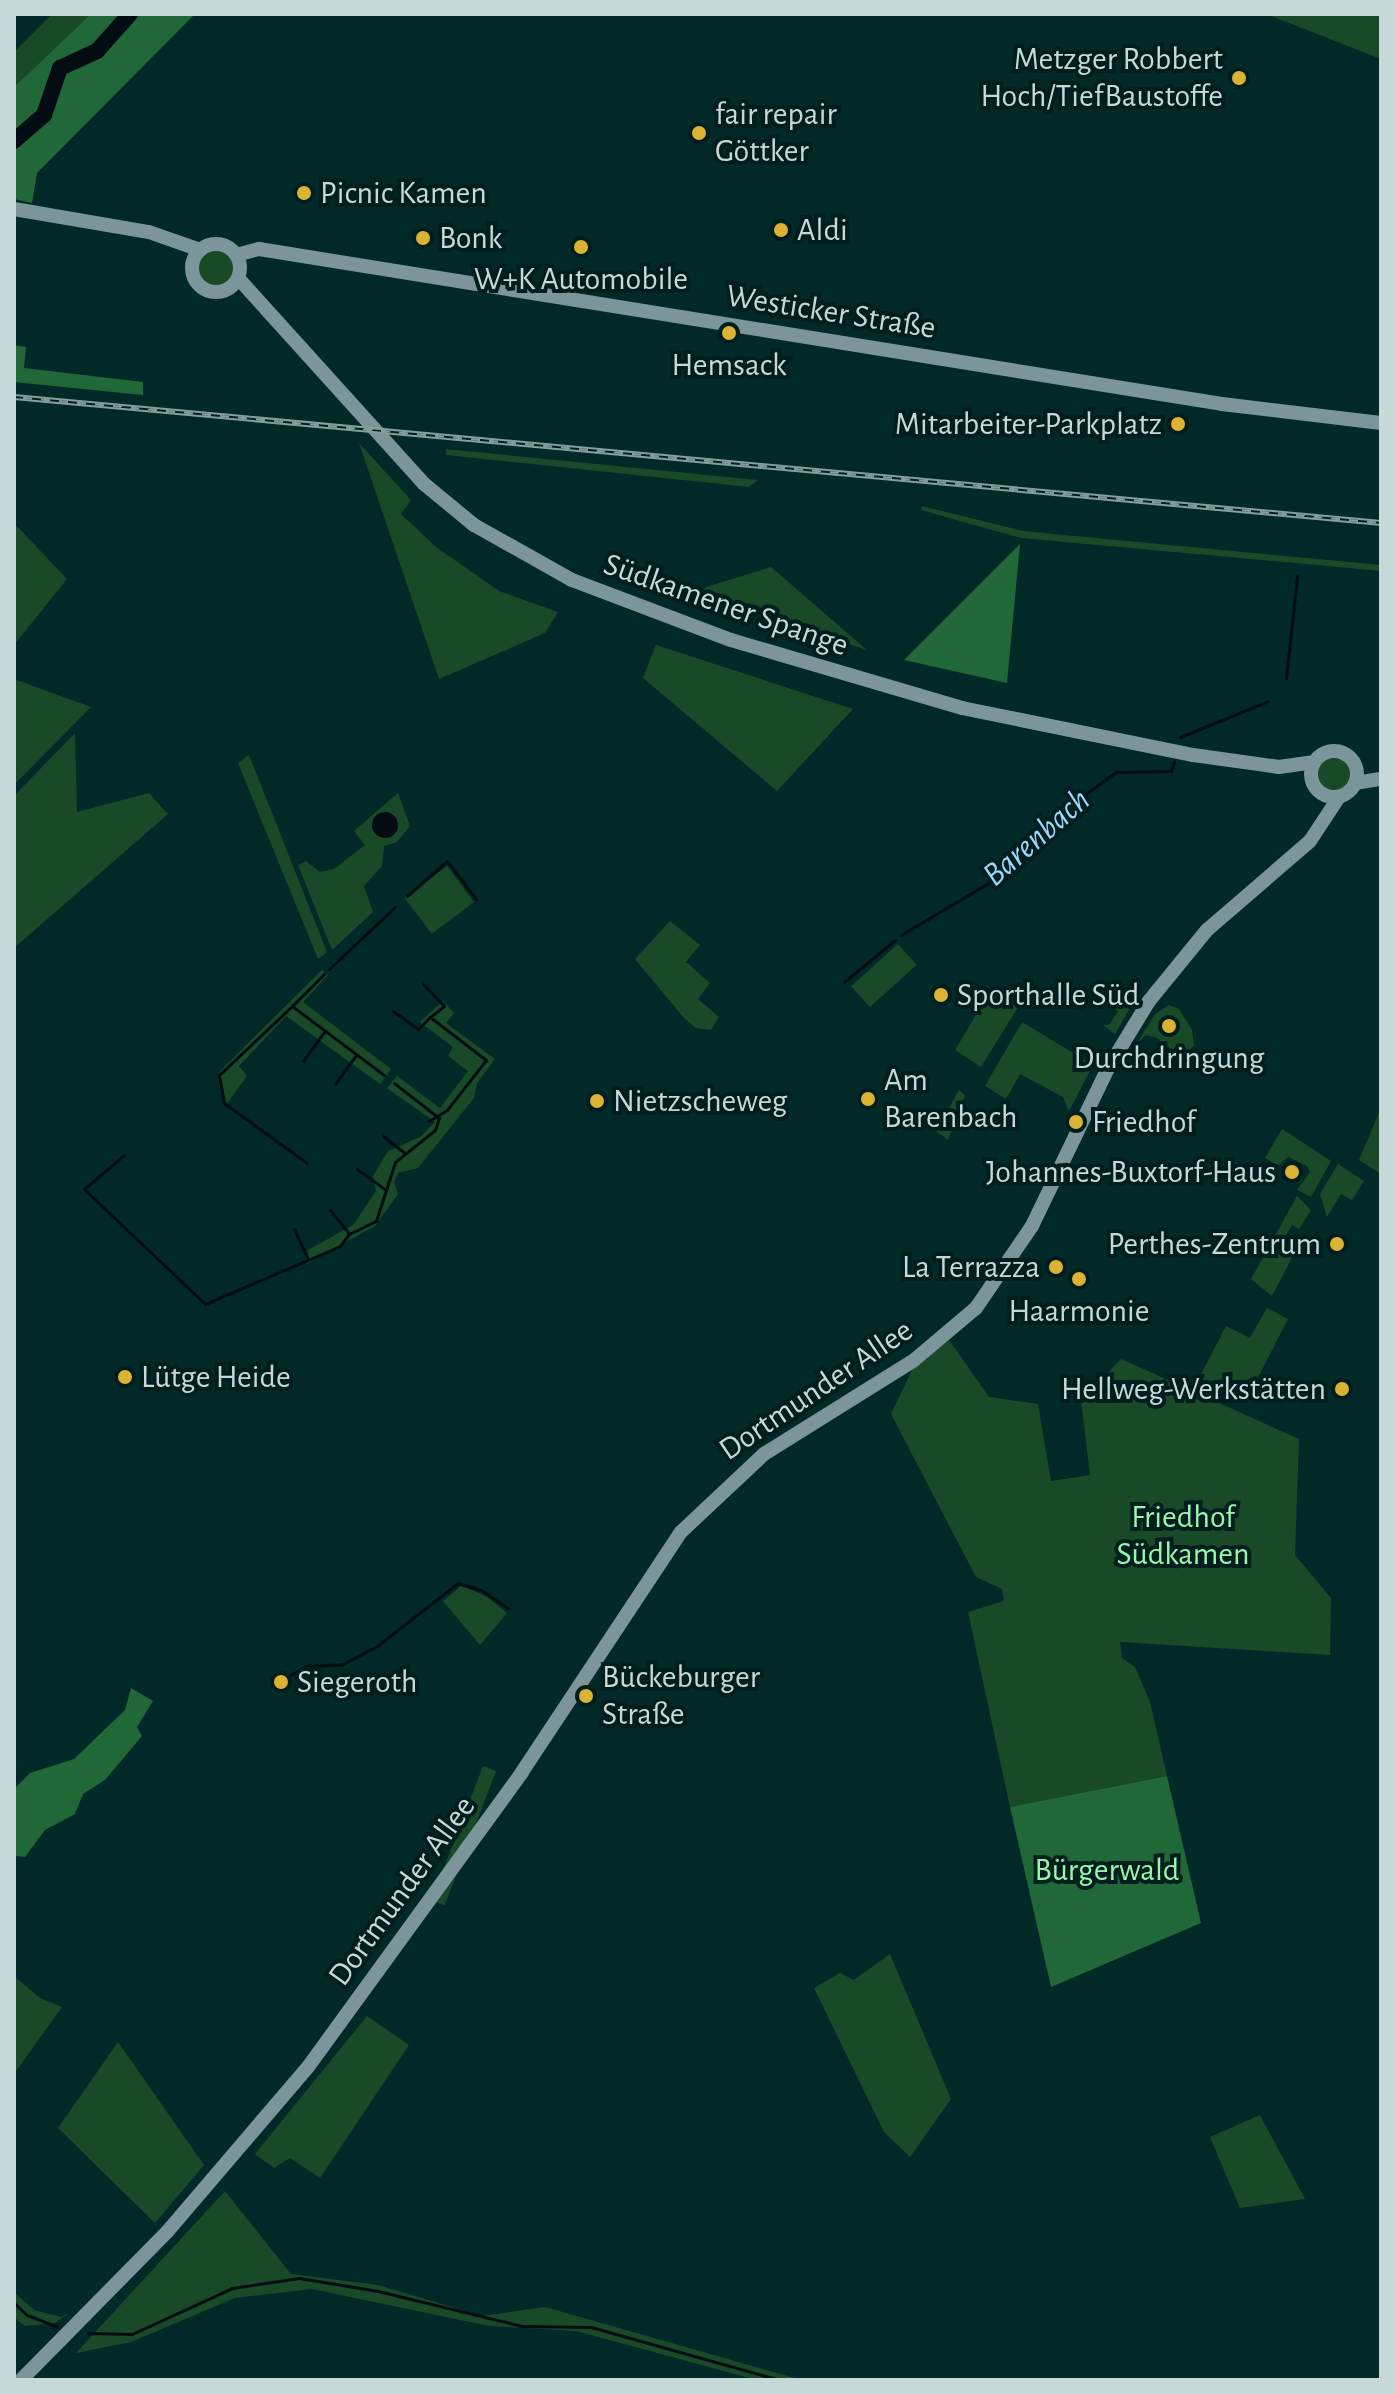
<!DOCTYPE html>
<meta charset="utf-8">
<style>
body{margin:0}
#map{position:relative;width:1395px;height:2394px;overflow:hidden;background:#002927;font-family:"Alegreya Sans",sans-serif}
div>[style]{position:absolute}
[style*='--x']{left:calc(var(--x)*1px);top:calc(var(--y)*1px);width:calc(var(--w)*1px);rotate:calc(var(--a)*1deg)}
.green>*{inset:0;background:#194a28;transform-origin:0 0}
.round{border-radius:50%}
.forest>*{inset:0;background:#206838}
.water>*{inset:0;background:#030c12}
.stream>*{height:3px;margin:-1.5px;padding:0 1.5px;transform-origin:1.5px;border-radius:1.5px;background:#030c12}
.river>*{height:16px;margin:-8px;padding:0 8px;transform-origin:8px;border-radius:8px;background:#030c12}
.secondary>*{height:14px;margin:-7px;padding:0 7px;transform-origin:7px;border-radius:7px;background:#7b959b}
.secondary>.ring{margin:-7px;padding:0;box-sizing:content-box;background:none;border:14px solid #7b959b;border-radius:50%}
.rail>*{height:6px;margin-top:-3px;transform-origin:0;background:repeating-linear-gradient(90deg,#001e1d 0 9px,#849f9d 0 18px);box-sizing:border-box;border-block:2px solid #849f9d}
.dots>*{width:22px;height:22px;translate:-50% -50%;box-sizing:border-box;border:4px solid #001e1d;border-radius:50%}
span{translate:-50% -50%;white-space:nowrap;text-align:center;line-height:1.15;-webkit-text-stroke:8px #001e1d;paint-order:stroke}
.poi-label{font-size:32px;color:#c5dad8}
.right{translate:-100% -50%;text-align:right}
.left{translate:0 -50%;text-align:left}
.street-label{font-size:32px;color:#c5dad8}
.park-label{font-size:32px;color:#97f7af}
.water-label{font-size:34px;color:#98d9fb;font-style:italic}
.frame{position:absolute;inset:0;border:16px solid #c5dad8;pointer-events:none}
</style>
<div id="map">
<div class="green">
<i style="clip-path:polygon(52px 14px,91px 14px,14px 87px,14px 52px)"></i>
<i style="clip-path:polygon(1266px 14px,1381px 14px,1381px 59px)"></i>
<i class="round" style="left:198px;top:250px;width:36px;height:36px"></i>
<i style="clip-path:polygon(359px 443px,411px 500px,401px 514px,436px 547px,499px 591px,558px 612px,545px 633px,439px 679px)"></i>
<i style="clip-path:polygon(446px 449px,758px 480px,749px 487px,446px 455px)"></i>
<i style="clip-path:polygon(922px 506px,1023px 531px,1381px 565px,1381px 571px,1021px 538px,921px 510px)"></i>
<i style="clip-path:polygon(14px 523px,67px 579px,14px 645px)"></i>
<i style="clip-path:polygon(771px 567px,867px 650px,700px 596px,706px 587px)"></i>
<i style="clip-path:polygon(656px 645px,853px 709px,777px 791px,643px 678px)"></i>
<i style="clip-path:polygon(14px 679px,91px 707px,15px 784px,14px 782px)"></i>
<i style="clip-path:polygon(75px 733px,77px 812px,149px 793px,168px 814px,14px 948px,14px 796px)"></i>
<i style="clip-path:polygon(249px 755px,327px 952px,318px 959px,238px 763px)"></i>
<i class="round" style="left:1316px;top:756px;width:36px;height:36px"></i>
<i style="clip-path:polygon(398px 793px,410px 826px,397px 842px,384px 846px,382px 866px,364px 886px,373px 912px,332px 950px,298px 865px,306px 861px,320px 872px,334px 869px,365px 845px,354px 831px)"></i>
<i style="left:447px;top:866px;width:45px;height:53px;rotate:53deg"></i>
<i style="clip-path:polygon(670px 921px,700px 945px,686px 962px,710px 983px,698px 999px,719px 1017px,711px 1030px,696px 1028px,684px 1018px,635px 959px)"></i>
<i style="left:898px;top:944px;width:28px;height:63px;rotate:48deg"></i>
<i style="clip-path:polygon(322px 970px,328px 975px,303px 1002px,391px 1069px,380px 1084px,286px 1016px,239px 1066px,247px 1076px,226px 1105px,219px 1072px)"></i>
<i style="clip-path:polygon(991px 990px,1008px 1001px,1015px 990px,1025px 996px,981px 1067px,955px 1050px)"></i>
<i style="clip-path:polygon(1110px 996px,1130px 1008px,1115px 1034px,1103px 1025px,1109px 1025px,1118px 1011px,1110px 1006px)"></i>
<i style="clip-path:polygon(443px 1001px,454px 1013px,446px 1023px,495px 1059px,477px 1083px,474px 1098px,418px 1168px,398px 1173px,394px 1182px,398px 1194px,375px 1226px,306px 1264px,308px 1250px,353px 1225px,376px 1191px,373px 1176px,388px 1151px,420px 1137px,435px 1122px,387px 1088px,397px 1076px,440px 1108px,468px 1071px,448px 1056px,453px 1047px,420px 1022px)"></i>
<i style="clip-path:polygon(1169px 1005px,1179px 1009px,1192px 1030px,1194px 1046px,1180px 1056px,1157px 1038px,1146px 1035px,1137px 1043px,1155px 1014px)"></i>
<i style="clip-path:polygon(1022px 1022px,1093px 1065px,1069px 1111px,1063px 1097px,1020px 1074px,1006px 1099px,985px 1086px)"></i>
<i style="clip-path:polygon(959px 1090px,965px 1095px,948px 1140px,936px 1131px)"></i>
<i style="clip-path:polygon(1381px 1108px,1381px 1174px,1359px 1160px)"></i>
<i style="clip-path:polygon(1282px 1129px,1331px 1161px,1311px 1197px,1297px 1190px,1310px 1172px,1307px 1166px,1288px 1157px,1278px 1166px,1265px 1158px)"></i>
<i style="clip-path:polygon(1338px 1164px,1364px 1181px,1352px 1200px,1341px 1194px,1327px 1217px,1320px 1194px)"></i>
<i style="clip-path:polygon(1297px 1196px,1311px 1210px,1299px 1229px,1292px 1225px,1280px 1245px,1294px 1254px,1272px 1296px,1251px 1279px)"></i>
<i style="clip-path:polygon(1267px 1308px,1288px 1319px,1247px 1399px,1198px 1380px,1226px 1326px,1250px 1338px)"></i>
<i style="clip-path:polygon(949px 1340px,989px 1397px,1038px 1404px,1051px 1481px,1090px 1475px,1081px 1400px,1121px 1359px,1299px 1439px,1295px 1555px,1331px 1598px,1330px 1655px,1120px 1642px,1122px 1658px,1135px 1667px,1150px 1702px,1167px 1776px,1010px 1807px,968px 1612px,1004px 1601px,1002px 1589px,976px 1577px,891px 1414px,913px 1368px)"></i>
<i style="clip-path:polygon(461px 1586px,486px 1596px,507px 1613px,480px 1645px,443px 1601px)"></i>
<i style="left:483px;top:1766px;width:14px;height:144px;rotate:21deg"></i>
<i style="clip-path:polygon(890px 1954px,951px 2099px,910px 2157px,884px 2132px,814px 1988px,840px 1973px,854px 1980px)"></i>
<i style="clip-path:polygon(14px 1976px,40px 1998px,62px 2007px,14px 2074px)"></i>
<i style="clip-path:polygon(367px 2016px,409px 2045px,320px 2178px,290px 2158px,274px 2168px,255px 2154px)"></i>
<i style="clip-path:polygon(118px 2042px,204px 2165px,155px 2223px,58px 2128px)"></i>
<i style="clip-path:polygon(1260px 2115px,1305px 2199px,1240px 2208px,1210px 2137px)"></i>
<i style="clip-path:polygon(225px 2191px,291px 2274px,378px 2285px,482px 2316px,545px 2307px,802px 2380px,757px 2380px,576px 2331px,489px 2326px,312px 2289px,235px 2298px,131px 2342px,76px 2353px)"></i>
<i style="clip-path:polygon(14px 2292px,34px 2310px,61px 2317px,70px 2312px,55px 2323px,25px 2326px,14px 2318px)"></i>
</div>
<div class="forest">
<i style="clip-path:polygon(91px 14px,195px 14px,37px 173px,32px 203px,14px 199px,14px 87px)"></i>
<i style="clip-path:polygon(14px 345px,26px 347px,24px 368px,143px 382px,143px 395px,14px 382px)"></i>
<i style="clip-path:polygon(1020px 544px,1007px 683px,904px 660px)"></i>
<i style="clip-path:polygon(131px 1688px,153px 1701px,137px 1727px,142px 1736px,105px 1780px,83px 1794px,75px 1814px,45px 1830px,25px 1857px,14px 1856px,14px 1789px,30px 1773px,74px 1759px,125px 1710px)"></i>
<i style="clip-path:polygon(1167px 1776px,1201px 1923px,1051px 1987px,1010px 1807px)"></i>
</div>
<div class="water">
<i class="round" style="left:372px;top:812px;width:26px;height:26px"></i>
</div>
<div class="stream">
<i style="--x:1286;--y:678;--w:103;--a:-83.8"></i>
<i style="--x:1180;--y:737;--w:95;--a:-22.2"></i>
<i style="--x:407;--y:896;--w:53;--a:-41.2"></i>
<i style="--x:447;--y:861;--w:48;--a:52.7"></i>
<i style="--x:901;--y:935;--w:104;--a:-30.8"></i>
<i style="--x:990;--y:882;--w:106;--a:-44.2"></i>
<i style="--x:1066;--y:808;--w:62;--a:-35.8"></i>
<i style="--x:1116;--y:772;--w:55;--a:-1"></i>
<i style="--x:1171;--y:771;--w:10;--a:-73"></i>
<i style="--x:329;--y:969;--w:91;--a:-43.2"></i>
<i style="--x:324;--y:974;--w:45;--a:135"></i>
<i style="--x:292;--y:1006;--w:115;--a:36.9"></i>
<i style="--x:844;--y:982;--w:66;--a:-39.5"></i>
<i style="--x:423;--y:984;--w:30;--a:46"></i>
<i style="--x:444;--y:1006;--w:18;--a:142"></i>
<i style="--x:292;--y:1006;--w:100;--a:136.6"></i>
<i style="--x:219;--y:1075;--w:28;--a:80"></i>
<i style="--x:224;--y:1103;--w:102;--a:35.9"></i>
<i style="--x:393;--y:1011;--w:31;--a:36"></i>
<i style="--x:418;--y:1029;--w:17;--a:-45"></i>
<i style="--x:430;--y:1017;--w:71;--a:37.5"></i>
<i style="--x:486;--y:1060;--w:63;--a:128"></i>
<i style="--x:447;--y:1110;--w:21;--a:149"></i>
<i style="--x:303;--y:1061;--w:36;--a:-54"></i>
<i style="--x:335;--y:1084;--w:36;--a:-54"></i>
<i style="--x:383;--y:1136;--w:28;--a:38"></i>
<i style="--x:124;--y:1155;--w:52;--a:139.6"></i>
<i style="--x:84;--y:1189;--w:167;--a:43.5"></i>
<i style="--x:205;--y:1304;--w:147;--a:-23.2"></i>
<i style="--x:340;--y:1246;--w:15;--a:-53"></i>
<i style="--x:349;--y:1234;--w:30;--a:-26"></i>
<i style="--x:376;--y:1221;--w:62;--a:-72.1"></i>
<i style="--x:395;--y:1162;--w:51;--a:-38.7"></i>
<i style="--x:435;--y:1130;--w:13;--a:-72"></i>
<i style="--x:439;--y:1118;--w:57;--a:-142.1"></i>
<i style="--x:357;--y:1169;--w:36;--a:36"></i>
<i style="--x:330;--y:1210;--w:28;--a:51"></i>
<i style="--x:294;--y:1229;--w:33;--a:65"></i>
<i style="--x:290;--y:1675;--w:20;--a:-27"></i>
<i style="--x:308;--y:1666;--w:35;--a:-3"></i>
<i style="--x:343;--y:1664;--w:38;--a:-28"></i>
<i style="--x:377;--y:1646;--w:103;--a:-37.9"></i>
<i style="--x:458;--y:1583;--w:24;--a:17"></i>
<i style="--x:481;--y:1590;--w:32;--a:34"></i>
<i style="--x:14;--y:2303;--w:18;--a:43"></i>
<i style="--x:27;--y:2315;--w:33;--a:21"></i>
<i style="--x:88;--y:2333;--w:44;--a:1.3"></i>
<i style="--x:132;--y:2334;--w:110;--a:-24.7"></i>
<i style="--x:232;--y:2288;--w:68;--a:-8.5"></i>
<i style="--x:299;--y:2278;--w:80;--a:9.3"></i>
<i style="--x:378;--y:2291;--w:148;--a:13.7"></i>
<i style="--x:522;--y:2326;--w:69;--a:0.8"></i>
<i style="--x:591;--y:2327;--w:195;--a:15.7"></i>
</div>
<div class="river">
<i style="--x:14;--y:141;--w:40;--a:-41"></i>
<i style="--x:44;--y:115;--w:50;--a:-71.2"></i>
<i style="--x:60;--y:68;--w:41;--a:-24.7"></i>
<i style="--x:97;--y:51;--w:50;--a:-48.3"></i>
</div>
<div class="secondary">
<i style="--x:14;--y:209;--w:137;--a:9.7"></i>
<i style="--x:149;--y:232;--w:54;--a:19.4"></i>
<i class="ring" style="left:192px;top:244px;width:34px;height:34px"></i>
<i style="--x:236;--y:255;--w:24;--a:-15"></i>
<i style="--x:259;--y:249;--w:975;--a:9.14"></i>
<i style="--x:1222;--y:404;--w:160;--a:6.8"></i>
<i style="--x:238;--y:278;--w:276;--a:47.9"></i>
<i style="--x:423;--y:483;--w:66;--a:39.5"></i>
<i style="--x:474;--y:525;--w:112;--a:29.3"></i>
<i style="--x:572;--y:580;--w:170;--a:20.7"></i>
<i style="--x:731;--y:640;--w:241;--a:16.4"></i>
<i style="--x:962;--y:708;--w:236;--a:11.5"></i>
<i style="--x:1193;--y:755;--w:87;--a:7.9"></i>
<i style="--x:1279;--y:767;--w:34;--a:-8"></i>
<i class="ring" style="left:1311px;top:751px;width:32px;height:32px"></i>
<i style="--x:1355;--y:783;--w:26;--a:-9"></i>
<i style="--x:21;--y:2380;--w:208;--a:-45.4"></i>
<i style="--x:167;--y:2232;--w:217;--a:-49.5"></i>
<i style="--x:308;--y:2067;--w:364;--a:-54"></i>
<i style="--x:522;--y:1772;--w:288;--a:-56.5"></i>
<i style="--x:681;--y:1532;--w:114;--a:-43.2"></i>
<i style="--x:764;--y:1454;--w:176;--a:-32"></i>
<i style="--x:913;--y:1361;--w:82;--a:-40.1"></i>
<i style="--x:976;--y:1308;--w:99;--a:-55.7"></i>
<i style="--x:1032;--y:1226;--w:173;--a:-64.3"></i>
<i style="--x:1107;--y:1070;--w:81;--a:-58.7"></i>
<i style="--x:1149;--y:1001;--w:92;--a:-50.8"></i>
<i style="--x:1207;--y:930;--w:136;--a:-40.8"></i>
<i style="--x:1310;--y:841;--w:53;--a:-56.6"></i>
</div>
<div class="rail">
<i style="--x:14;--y:397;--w:1373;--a:5.27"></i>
</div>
<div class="dots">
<i style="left:1239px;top:78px;background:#dbb233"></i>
<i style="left:699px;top:133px;background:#dbb233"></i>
<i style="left:304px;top:193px;background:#dbb233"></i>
<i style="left:781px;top:230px;background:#dbb233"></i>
<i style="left:423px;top:238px;background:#dbb233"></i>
<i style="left:581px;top:247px;background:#dbb233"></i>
<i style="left:729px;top:333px;background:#dbb233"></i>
<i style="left:1178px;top:424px;background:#dbb233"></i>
<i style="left:941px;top:995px;background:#dbb233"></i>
<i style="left:1169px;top:1026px;background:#dbb233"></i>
<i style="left:868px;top:1099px;background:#dbb233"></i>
<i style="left:597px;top:1101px;background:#dbb233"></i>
<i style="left:1076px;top:1122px;background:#dbb233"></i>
<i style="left:1292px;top:1172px;background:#dbb233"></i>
<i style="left:1337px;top:1244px;background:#dbb233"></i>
<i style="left:1056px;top:1267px;background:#dbb233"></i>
<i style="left:1079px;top:1279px;background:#dbb233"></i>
<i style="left:125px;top:1377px;background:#dbb233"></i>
<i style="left:1342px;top:1389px;background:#dbb233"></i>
<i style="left:281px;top:1682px;background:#dbb233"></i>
<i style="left:586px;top:1696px;background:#dbb233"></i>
</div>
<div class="poi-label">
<span class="right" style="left:1223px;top:78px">Metzger Robbert<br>Hoch/TiefBaustoffe</span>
<span class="left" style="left:715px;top:133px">fair repair<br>Göttker</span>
<span class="left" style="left:320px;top:193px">Picnic Kamen</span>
<span class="left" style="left:797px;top:230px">Aldi</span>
<span class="left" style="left:439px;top:238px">Bonk</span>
<span style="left:581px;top:279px">W+K Automobile</span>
<span style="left:729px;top:365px">Hemsack</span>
<span class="right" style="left:1162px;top:424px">Mitarbeiter-Parkplatz</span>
<span class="left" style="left:957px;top:995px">Sporthalle Süd</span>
<span style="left:1169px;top:1058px">Durchdringung</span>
<span class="left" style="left:884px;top:1099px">Am<br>Barenbach</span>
<span class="left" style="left:613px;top:1101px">Nietzscheweg</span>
<span class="left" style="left:1092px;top:1122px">Friedhof</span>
<span class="right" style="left:1276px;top:1172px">Johannes-Buxtorf-Haus</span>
<span class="right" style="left:1321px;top:1244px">Perthes-Zentrum</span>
<span class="right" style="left:1040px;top:1267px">La Terrazza</span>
<span style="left:1079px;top:1311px">Haarmonie</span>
<span class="left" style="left:141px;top:1377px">Lütge Heide</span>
<span class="right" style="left:1326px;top:1389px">Hellweg-Werkstätten</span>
<span class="left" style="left:602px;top:1696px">Bückeburger<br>Straße</span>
<span class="left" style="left:297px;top:1682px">Siegeroth</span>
</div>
<div class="street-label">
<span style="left:831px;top:312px;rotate:9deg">Westicker Straße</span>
<span style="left:726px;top:605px;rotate:19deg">Südkamener Spange</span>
<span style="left:816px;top:1390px;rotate:-34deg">Dortmunder Allee</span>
<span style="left:402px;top:1891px;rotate:-54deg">Dortmunder Allee</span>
</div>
<div class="park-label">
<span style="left:1183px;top:1536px">Friedhof<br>Südkamen</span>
<span style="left:1107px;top:1870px">Bürgerwald</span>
</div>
<div class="water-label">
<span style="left:1037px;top:838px;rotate:-41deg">Barenbach</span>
</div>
<div class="frame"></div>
</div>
